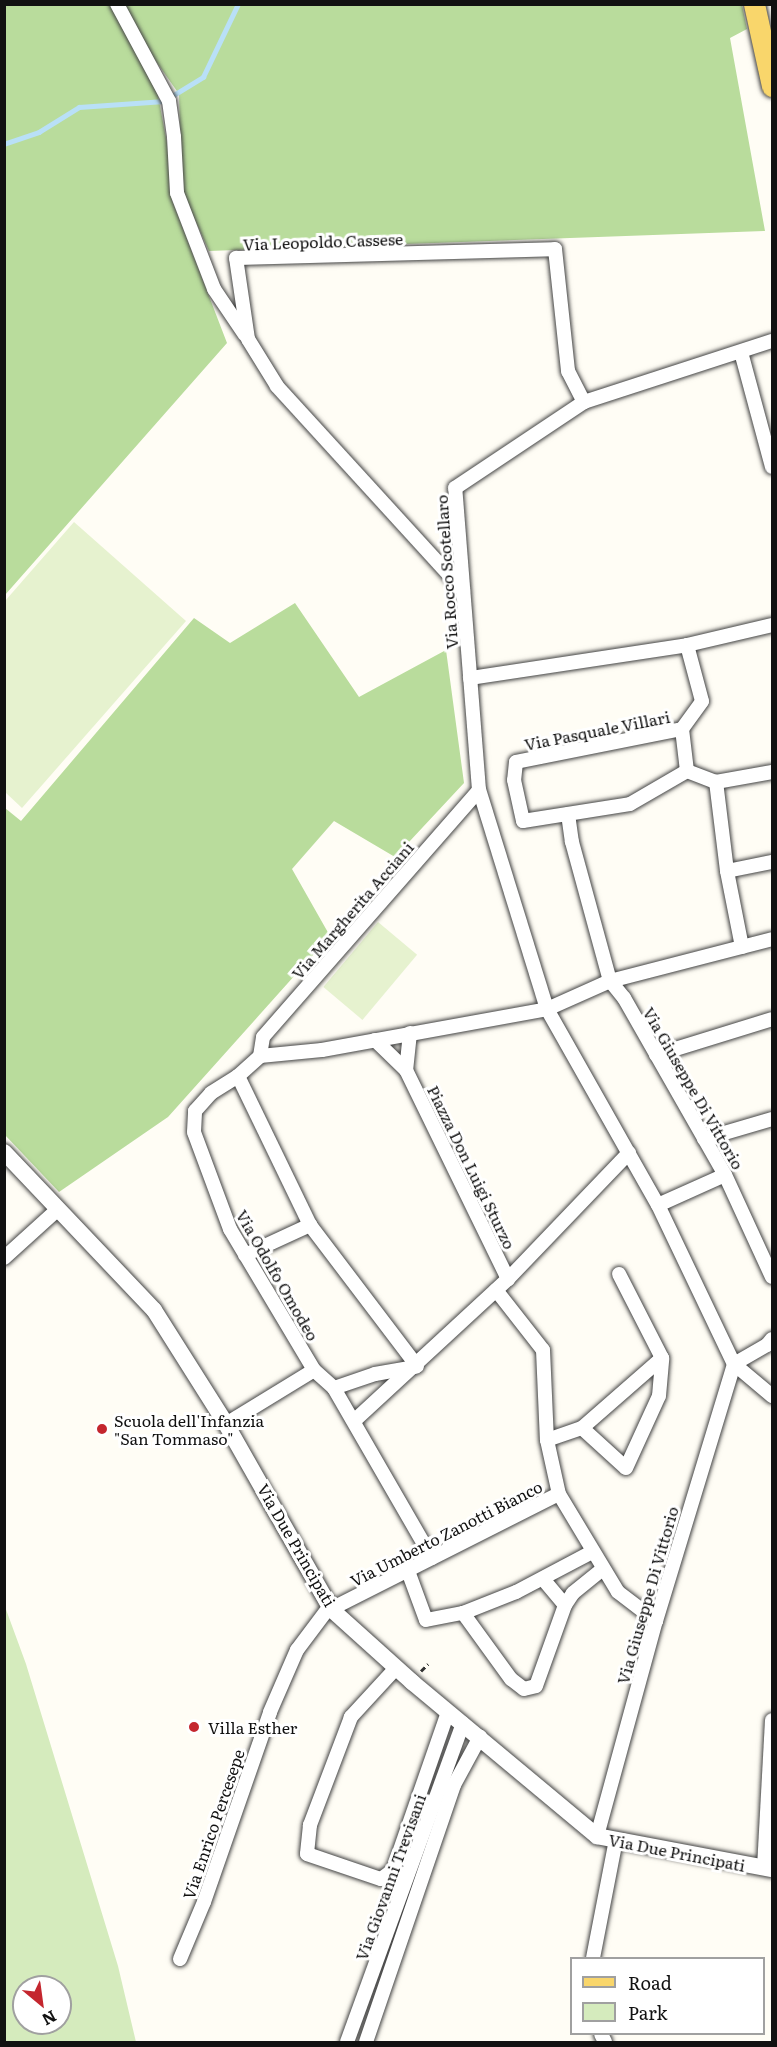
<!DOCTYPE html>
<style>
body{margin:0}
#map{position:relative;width:777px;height:2047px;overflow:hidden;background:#fffdf5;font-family:Literata,serif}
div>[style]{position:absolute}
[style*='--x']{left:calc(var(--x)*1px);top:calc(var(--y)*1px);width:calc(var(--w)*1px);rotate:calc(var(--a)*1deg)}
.green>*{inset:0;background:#d5ebbd}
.forest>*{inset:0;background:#b9dc9c}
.pitch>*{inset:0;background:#e6f2cf;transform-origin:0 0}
.stream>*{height:4.5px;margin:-2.25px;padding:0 2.25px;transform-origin:2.25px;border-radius:2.25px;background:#b9e0f7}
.path>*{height:3px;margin-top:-1.5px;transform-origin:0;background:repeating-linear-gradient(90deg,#333 0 6px,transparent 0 9px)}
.roads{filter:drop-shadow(0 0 2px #444) drop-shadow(0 0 2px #444)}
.minor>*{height:14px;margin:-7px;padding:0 7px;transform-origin:7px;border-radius:7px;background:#fff}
.tertiary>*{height:16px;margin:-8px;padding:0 8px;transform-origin:8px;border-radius:8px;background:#fff}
.primary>*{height:21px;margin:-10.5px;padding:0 10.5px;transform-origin:10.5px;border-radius:10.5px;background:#f9d66b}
.dots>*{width:16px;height:16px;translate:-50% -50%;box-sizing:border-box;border:3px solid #fff;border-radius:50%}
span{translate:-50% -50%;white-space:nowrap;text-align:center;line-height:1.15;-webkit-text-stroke:6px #fff;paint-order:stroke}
.street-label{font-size:16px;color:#111}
.poi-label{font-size:16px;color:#111}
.left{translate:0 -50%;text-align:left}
.frame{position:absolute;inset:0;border:6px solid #111;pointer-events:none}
.legend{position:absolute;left:570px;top:1957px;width:195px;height:78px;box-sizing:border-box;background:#fff;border:2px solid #a0a0a0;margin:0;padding:8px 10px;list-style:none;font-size:18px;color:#111}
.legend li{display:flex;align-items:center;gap:12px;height:30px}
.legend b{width:30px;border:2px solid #a0a0a0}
.north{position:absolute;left:12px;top:1975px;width:60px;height:60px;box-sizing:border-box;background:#fff;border:2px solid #a0a0a0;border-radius:50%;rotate:151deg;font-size:16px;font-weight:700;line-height:24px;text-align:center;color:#111}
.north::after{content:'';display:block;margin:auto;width:21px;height:27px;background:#c4262e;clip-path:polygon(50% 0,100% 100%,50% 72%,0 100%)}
</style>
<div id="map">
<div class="green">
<i style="clip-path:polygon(evenodd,4px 1604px,26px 1664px,118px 1966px,136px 2042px,5px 2042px,4px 1604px,24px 1987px,60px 1987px,60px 2023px,24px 2023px,24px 1987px)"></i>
</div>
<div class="forest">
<i style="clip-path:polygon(5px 5px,110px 5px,157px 90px,169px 154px,172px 200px,227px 343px,5px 595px)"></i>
<i style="clip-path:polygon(119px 5px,742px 5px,747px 29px,730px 38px,765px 231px,209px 251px,182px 191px,179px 94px,122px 13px)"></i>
<i style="clip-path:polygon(295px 603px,359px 697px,446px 650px,464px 783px,395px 857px,334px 821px,292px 869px,330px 936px,168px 1117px,59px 1192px,5px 1135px,5px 808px,21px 821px,194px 618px,230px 643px)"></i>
</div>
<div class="pitch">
<i style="clip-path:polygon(74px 522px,186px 621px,22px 808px,5px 792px,5px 601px)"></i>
<i style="left:378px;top:922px;width:51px;height:85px;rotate:40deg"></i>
</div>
<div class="stream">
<i style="--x:4;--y:144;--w:37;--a:-19"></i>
<i style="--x:39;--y:132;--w:47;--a:-32"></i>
<i style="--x:79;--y:107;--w:85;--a:-4"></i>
<i style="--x:164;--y:101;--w:46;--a:-31.6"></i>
<i style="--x:203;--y:77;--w:81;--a:-64.4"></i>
</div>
<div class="path">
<i style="--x:421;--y:1671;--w:10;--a:-45"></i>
</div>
<div class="roads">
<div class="minor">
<i style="--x:117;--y:4;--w:110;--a:61.8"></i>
<i style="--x:169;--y:101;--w:36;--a:82"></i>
<i style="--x:174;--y:137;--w:56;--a:86.9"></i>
<i style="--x:177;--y:193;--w:103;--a:68.9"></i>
<i style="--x:214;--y:289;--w:55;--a:56"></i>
<i style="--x:741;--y:352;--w:119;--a:74.9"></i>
<i style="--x:463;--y:590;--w:276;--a:-132.4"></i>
<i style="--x:277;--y:386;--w:55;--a:-121.7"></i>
<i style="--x:248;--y:339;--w:82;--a:-98.4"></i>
<i style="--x:236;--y:258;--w:319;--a:-1.6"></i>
<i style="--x:555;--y:249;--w:123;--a:83.9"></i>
<i style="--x:568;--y:371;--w:35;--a:63"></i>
<i style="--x:470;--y:678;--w:219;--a:-8.6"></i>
<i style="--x:682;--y:729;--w:34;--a:-54"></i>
<i style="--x:702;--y:701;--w:58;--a:-105"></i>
<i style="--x:687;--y:645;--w:87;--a:-13.2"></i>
<i style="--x:687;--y:771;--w:42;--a:-96.8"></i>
<i style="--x:682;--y:729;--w:169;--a:168.8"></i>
<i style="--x:516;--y:762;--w:18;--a:96"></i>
<i style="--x:514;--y:780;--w:42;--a:77.6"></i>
<i style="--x:523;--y:821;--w:108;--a:-9"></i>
<i style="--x:630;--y:804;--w:66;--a:-30.1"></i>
<i style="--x:687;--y:771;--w:31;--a:21"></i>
<i style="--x:568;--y:814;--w:28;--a:82"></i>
<i style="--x:572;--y:842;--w:144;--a:74.7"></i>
<i style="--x:610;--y:981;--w:167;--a:-14.5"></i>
<i style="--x:727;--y:871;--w:46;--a:-11.3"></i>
<i style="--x:742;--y:947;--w:77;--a:-101.2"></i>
<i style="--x:727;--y:871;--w:90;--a:-97"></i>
<i style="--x:716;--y:782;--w:57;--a:-10.1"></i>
<i style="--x:410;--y:1033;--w:37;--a:96"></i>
<i style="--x:406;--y:1070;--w:233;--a:64"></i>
<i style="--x:375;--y:1040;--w:43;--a:44.1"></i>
<i style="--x:656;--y:1055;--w:121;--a:-17.2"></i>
<i style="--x:260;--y:1056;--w:19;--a:-81"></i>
<i style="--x:263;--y:1037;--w:328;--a:-48.8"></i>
<i style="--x:238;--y:1076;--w:165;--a:64.2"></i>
<i style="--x:310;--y:1225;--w:177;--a:52.8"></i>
<i style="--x:704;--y:1139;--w:71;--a:-16.4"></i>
<i style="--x:658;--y:1205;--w:73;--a:-24.1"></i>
<i style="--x:245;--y:1255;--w:72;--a:-24.8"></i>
<i style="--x:4;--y:1258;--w:73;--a:-42.2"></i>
<i style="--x:619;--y:1274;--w:94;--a:62.9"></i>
<i style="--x:772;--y:1277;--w:112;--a:-114.7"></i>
<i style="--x:725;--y:1175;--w:204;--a:-119.7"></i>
<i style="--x:624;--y:998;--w:22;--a:-129"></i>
<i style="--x:610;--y:981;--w:69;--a:156"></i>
<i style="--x:547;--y:1009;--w:225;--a:60.5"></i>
<i style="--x:658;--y:1205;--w:176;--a:64.5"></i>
<i style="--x:734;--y:1364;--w:38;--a:-30"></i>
<i style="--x:767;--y:1345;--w:8;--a:-50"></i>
<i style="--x:496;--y:1290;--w:76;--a:51.9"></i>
<i style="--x:543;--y:1350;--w:90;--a:87.5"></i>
<i style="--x:547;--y:1440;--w:55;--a:77.5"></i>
<i style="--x:559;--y:1494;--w:114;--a:59"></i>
<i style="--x:618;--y:1592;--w:48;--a:37.3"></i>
<i style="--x:334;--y:1388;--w:43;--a:-18.9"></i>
<i style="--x:375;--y:1374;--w:41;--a:-9.9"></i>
<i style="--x:354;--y:1421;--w:209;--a:-42.7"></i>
<i style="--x:508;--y:1279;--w:175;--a:-46.2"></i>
<i style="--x:226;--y:1424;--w:103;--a:-31.5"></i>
<i style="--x:547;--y:1440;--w:37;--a:-19"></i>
<i style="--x:582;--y:1428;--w:59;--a:42.3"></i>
<i style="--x:626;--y:1468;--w:79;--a:-65.4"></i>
<i style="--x:659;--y:1396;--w:38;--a:-85"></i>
<i style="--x:662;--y:1358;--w:106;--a:138.8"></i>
<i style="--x:592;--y:1552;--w:86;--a:152.2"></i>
<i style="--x:516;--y:1592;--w:57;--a:158.4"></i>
<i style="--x:463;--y:1613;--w:82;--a:54"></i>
<i style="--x:511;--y:1679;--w:16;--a:38"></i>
<i style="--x:524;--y:1689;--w:12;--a:-14"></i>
<i style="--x:536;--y:1686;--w:86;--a:-70.3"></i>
<i style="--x:565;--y:1605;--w:14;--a:-56"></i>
<i style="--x:573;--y:1593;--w:38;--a:-39"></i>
<i style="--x:432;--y:1558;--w:196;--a:-120"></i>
<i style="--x:334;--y:1388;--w:27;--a:-138"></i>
<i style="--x:314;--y:1370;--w:164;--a:-120.8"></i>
<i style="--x:230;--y:1229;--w:103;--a:-110.4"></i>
<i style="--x:194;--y:1132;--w:21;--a:-87"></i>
<i style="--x:195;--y:1111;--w:24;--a:-48"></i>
<i style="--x:211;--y:1093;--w:32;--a:-32"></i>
<i style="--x:238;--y:1076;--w:30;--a:-42"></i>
<i style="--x:260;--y:1056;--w:62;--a:-5.5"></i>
<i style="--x:322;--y:1050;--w:229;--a:-10.3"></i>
<i style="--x:547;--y:1009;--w:229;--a:-107.2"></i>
<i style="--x:479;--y:790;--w:303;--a:-94.5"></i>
<i style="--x:455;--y:488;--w:155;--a:-33.7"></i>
<i style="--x:584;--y:402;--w:198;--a:-18"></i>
<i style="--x:408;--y:1571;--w:52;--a:69.8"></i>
<i style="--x:426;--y:1620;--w:38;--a:-11"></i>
<i style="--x:543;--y:1579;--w:34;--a:50"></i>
<i style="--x:331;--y:1609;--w:255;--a:-26.8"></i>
<i style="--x:396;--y:1668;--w:67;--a:132.6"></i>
<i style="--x:351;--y:1717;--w:116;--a:110.8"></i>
<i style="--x:310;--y:1825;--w:29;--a:96"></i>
<i style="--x:307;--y:1854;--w:78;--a:18.7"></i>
<i style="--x:381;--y:1879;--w:15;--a:-37"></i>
<i style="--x:393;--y:1870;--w:167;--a:-70.8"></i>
<i style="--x:597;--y:1836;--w:223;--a:-74.7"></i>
<i style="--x:656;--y:1621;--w:269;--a:-73.1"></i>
<i style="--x:734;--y:1364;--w:50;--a:40.1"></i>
<i style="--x:764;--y:1868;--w:148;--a:-86.9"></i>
<i style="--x:593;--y:1958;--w:120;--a:-79"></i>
<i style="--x:180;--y:1959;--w:62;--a:-67.2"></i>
<i style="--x:204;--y:1902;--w:201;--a:-70.8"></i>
<i style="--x:270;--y:1712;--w:68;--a:-66.5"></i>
<i style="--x:297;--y:1650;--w:55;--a:-53.1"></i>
<i style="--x:601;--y:2034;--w:9;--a:63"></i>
<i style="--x:347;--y:2042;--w:339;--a:-70"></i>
<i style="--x:366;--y:2042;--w:272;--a:-71.1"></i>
<i style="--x:454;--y:1785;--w:55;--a:-61.6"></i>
</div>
<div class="tertiary">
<i style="--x:4;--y:1152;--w:218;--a:46.5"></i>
<i style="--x:154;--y:1310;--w:135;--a:57.7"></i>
<i style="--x:226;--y:1424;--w:213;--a:60.4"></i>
<i style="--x:331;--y:1609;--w:109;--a:42"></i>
<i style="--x:412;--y:1682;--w:241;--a:39.8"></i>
<i style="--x:597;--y:1836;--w:178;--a:10.7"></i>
</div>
<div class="primary">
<i style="--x:754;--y:4;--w:84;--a:77.6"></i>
</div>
</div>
<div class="dots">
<i style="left:102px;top:1429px;background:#c4262e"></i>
<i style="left:194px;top:1727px;background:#c4262e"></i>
</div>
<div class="street-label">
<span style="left:323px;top:241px;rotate:-2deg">Via Leopoldo Cassese</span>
<span style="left:446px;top:572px;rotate:-94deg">Via Rocco Scotellaro</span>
<span style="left:597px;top:730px;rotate:-11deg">Via Pasquale Villari</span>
<span style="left:352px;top:910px;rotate:-49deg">Via Margherita Acciani</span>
<span style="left:694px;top:1088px;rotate:60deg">Via Giuseppe Di Vittorio</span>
<span style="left:472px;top:1167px;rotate:64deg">Piazza Don Luigi Sturzo</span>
<span style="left:278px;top:1275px;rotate:60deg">Via Odolfo Omodeo</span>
<span style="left:446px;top:1533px;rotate:-27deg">Via Umberto Zanotti Bianco</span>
<span style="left:297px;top:1545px;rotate:60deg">Via Due Principati</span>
<span style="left:647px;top:1595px;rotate:-74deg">Via Giuseppe Di Vittorio</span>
<span style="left:213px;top:1824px;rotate:-71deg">Via Enrico Percesepe</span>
<span style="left:677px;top:1852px;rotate:11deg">Via Due Principati</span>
<span style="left:390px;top:1877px;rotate:-70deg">Via Giovanni Trevisani</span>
</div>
<div class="poi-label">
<span class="left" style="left:114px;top:1429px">Scuola dell'Infanzia<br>"San Tommaso"</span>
<span class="left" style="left:208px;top:1727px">Villa Esther</span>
</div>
<div class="frame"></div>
<ul class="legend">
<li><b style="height:8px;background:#f9d66b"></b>Road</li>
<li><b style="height:16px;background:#d5ebbd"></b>Park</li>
</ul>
<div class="north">N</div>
</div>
